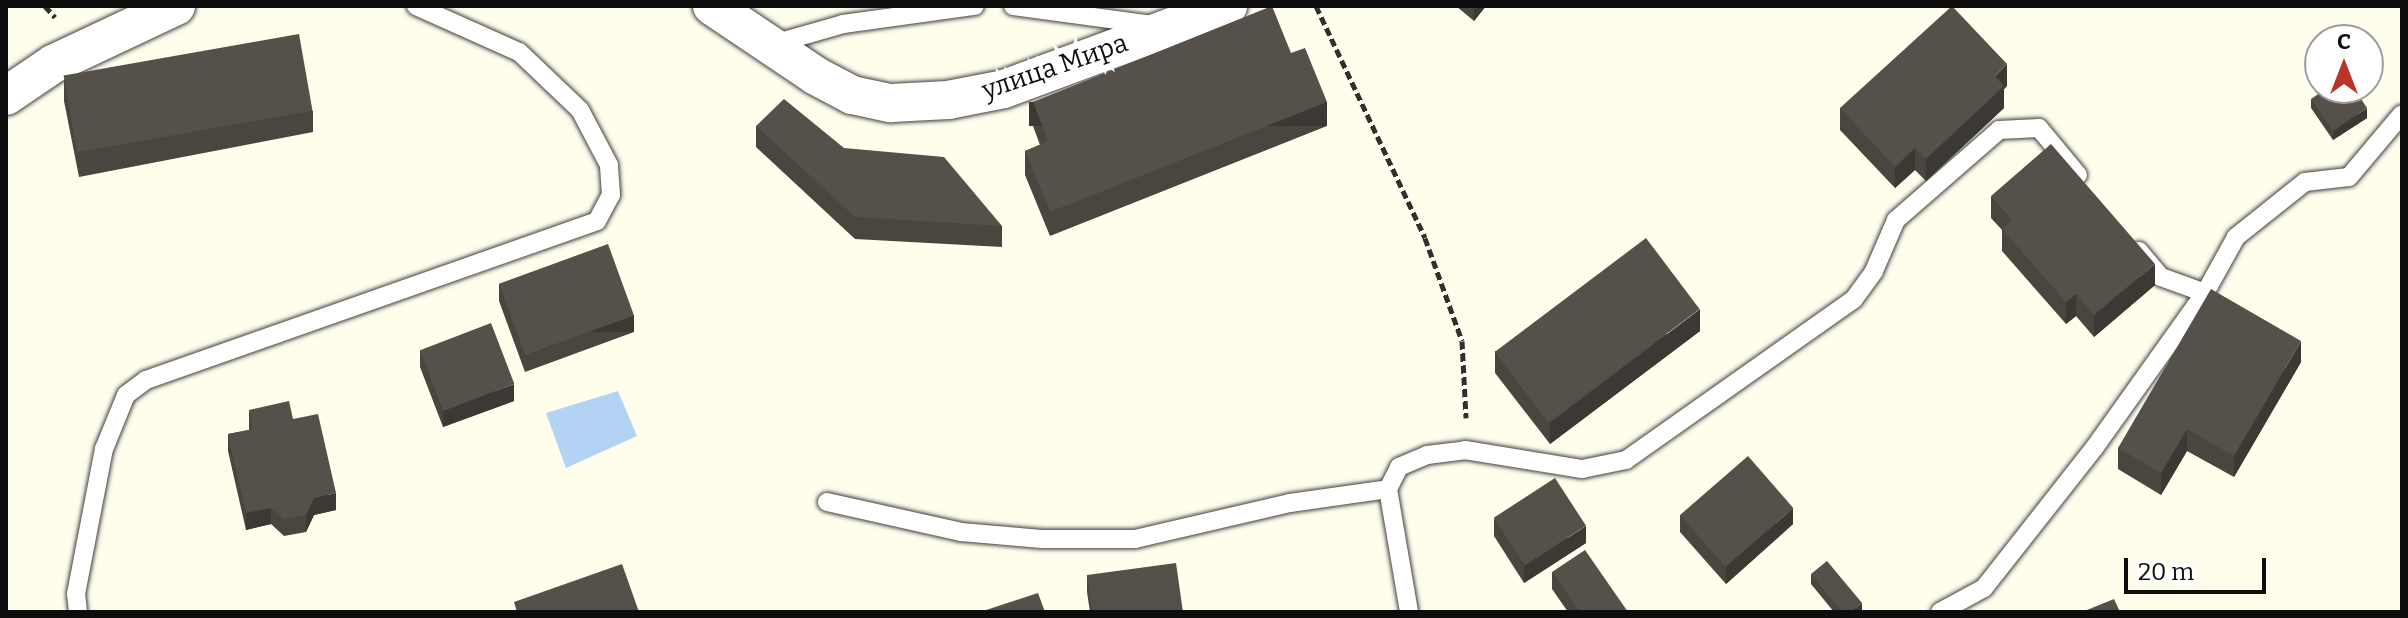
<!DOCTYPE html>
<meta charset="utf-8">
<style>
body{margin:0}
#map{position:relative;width:2408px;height:618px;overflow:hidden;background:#fffeed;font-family:Bitter,serif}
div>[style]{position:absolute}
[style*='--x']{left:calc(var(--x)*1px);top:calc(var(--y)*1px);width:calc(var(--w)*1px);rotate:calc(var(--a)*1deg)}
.water>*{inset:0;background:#b3d3f5}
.path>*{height:5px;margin-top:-2.5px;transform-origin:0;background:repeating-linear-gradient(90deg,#2f2f2f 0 8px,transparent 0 12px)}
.roads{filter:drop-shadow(0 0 2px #404040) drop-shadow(0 0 2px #404040)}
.lane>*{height:18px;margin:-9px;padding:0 9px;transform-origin:9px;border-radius:9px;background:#fff}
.street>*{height:38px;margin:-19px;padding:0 19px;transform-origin:19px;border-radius:19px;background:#fff}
.wall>*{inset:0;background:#49453f}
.shaded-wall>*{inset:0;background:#3c3833;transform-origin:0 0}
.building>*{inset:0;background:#555049;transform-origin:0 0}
span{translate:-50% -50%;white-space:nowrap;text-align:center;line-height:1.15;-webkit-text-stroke:8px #fff;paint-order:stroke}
.street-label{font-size:26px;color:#0d0d0d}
.frame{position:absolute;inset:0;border:8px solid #0d0d0d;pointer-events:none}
.north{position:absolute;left:2304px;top:24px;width:80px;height:80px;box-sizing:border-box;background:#fff;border:2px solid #9e9e9e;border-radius:50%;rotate:0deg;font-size:22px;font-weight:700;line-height:32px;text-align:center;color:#0d0d0d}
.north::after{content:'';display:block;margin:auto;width:28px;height:36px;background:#bb3427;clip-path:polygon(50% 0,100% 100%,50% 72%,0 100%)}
.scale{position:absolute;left:2124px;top:558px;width:142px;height:36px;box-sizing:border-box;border:4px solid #0d0d0d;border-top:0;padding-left:10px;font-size:24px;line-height:28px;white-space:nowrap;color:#0d0d0d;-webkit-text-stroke:6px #fff;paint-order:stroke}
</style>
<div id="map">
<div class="water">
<i style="clip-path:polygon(618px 391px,637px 436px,566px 468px,546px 413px)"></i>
</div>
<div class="path">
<i style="--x:45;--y:6;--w:15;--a:48"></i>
<i style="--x:1316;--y:6;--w:256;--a:64.8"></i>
<i style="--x:1425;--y:238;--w:109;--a:70.2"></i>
<i style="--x:1462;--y:341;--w:77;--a:87"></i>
</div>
<div class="roads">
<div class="lane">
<i style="--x:1013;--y:6;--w:141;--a:7.7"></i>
<i style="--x:770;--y:45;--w:76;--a:-16"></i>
<i style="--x:843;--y:24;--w:133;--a:-7.8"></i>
<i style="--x:2139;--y:251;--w:34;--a:50"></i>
<i style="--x:2161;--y:277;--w:47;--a:20"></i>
<i style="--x:2205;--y:293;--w:64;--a:-61"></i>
<i style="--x:2236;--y:237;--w:88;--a:-38.6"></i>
<i style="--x:2305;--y:182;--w:44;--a:-6.5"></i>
<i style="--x:2349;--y:177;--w:82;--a:-49.9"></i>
<i style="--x:1388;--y:489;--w:125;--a:80.3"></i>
<i style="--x:827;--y:502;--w:137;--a:12.6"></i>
<i style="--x:961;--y:532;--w:81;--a:4.9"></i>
<i style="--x:1042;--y:539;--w:93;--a:0"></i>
<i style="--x:1135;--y:539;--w:159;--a:-13.1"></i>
<i style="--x:1290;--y:503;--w:99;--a:-8.1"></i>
<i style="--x:1388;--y:489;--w:25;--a:-63"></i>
<i style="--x:1399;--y:467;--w:30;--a:-23"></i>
<i style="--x:1427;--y:455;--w:38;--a:-7"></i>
<i style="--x:1465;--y:450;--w:119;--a:9.2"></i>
<i style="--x:1582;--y:469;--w:45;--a:-11.6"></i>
<i style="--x:1626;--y:460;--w:279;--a:-35.2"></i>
<i style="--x:1854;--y:299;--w:34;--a:-54"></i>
<i style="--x:1874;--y:271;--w:56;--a:-66.7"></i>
<i style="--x:1896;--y:220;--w:137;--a:-41.1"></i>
<i style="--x:1999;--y:130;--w:40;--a:-2.9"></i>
<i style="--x:2039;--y:128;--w:61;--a:50.3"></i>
<i style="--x:78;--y:612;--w:18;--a:-96"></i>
<i style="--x:76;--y:594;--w:148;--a:-79.1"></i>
<i style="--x:104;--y:449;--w:58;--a:-67.8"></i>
<i style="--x:126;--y:395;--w:25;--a:-37"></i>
<i style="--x:146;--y:380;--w:478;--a:-19.4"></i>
<i style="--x:597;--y:221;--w:30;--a:-62"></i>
<i style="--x:611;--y:195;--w:30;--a:-94"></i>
<i style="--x:609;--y:165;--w:62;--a:-117.8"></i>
<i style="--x:580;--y:110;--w:84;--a:-136.4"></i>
<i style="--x:519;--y:52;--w:113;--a:-155.9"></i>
<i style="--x:1940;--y:612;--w:50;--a:-28.6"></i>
<i style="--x:1984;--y:588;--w:179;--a:-51.8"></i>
<i style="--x:2095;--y:447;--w:189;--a:-54.5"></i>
</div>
<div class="street">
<i style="--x:712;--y:6;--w:125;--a:33.9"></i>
<i style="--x:816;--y:76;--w:41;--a:27.8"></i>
<i style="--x:852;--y:95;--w:40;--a:12"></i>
<i style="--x:891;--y:103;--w:57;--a:-3"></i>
<i style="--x:948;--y:100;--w:57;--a:-11.1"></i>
<i style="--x:1004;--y:89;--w:239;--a:-20.3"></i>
<i style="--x:6;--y:96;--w:57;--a:-34.2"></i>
<i style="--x:53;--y:64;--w:136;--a:-25.2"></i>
</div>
</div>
<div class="wall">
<i style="clip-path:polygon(1456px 6px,1486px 6px,1474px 21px)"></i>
<i style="clip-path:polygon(1291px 53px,1327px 126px,1050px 236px,1025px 175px,1025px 151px,1040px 145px,1033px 126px,1033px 102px)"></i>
<i style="clip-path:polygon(64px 79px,313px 111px,313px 132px,79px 177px,64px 101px)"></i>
<i style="clip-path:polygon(2007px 86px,2004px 89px,2004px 108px,1926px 181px,1915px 170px,1895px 188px,1840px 130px,1840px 108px)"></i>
<i style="clip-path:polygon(2311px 99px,2367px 118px,2333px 140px,2311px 108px)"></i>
<i style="clip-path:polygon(756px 126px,844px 148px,1002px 226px,1002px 247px,855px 239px,756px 147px)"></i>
<i style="clip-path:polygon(1991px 196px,2155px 285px,2094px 337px,2076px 316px,2066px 324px,2002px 251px,2002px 230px,1991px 218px)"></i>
<i style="clip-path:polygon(499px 284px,634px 332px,525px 372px,499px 301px)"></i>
<i style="clip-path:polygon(1700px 331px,1550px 444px,1495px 373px,1495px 351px)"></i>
<i style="clip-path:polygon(420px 350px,514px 401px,443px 427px,420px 367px)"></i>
<i style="clip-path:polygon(2301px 362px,2234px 477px,2187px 451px,2161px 495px,2118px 469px,2118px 448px)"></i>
<i style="clip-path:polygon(249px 410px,293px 419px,336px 510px,314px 515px,306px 532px,284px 536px,271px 524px,246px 530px,228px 451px,228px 434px,249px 430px)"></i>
<i style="clip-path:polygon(1680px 515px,1793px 524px,1726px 584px,1680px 532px)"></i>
<i style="clip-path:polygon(1494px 519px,1586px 543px,1524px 583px,1494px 536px)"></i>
<i style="clip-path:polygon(1552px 572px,1628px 612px,1568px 612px,1552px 589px)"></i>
<i style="clip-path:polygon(1811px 574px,1862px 612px,1834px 612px,1811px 584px)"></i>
<i style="clip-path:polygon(1087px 575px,1183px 612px,1090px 612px,1087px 592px)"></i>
</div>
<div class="shaded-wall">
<i style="clip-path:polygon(1474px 6px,1486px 6px,1474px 21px)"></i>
<i style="clip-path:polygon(2007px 64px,2007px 86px,2004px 89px,2004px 108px,1926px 181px,1926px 159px,1995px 76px)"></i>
<i style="left:1327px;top:102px;width:24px;height:298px;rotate:90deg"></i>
<i style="clip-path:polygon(2367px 108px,2367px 118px,2333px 140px,2333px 131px)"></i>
<i style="clip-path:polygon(1915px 148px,1915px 170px,1895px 188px,1895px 167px)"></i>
<i style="clip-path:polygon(2155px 264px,2155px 285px,2094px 337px,2094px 315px)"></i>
<i style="clip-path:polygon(2076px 294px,2076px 316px,2066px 324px,2066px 302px)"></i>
<i style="clip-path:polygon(1700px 309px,1700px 331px,1550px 444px,1550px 423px)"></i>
<i style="left:634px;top:315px;width:17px;height:116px;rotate:90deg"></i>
<i style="clip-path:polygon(2301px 341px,2301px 362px,2234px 477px,2234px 456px)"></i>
<i style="clip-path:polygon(514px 384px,514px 401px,443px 427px,443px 410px)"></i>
<i style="clip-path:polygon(2187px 429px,2187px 451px,2161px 495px,2161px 473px)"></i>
<i style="clip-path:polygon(336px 493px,336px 510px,314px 515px,306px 532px,306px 515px,314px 498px)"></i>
<i style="clip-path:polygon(271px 508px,271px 524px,246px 530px,246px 513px)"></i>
<i style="clip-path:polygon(1793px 508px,1793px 524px,1726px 584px,1726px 567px)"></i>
<i style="clip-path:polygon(1586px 526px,1586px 543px,1524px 583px,1524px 566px)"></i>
<i style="clip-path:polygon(1862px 603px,1862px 612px,1850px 612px)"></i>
</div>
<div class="building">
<i style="clip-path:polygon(1272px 6px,1291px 53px,1305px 48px,1327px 102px,1050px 212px,1025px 151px,1048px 141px,1033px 102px)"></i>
<i style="clip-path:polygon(1952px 6px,2007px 64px,1995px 76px,2004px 86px,1926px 159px,1915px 148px,1895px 167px,1840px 108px)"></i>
<i style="left:299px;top:34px;width:78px;height:239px;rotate:80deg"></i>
<i style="clip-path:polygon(2327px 88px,2354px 88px,2367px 108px,2333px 131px,2311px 99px)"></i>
<i style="clip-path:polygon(784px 99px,844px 148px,944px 157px,1002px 226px,855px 217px,756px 126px)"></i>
<i style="clip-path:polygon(2051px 144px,2155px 264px,2094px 315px,2076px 294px,2066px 302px,2002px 229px,2012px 220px,1991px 196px)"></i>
<i style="left:1646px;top:238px;width:89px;height:189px;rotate:53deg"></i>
<i style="left:608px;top:244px;width:76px;height:116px;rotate:70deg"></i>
<i style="clip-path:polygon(2211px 289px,2301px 341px,2234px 456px,2187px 429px,2161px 473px,2118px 448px)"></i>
<i style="left:491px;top:323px;width:65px;height:76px;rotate:69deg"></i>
<i style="clip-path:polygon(289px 401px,293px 419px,318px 414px,336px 493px,314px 498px,306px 515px,284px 519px,271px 508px,246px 513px,228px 434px,253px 429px,249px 410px)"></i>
<i style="left:1748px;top:456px;width:69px;height:90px;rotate:49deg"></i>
<i style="left:1555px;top:478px;width:57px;height:73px;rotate:57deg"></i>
<i style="clip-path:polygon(1585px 550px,1628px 612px,1580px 612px,1552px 572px)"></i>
<i style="clip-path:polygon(1827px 561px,1862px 603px,1850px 612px,1842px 612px,1811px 574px)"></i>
<i style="clip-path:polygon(1176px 563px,1183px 612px,1092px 612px,1087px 575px)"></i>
<i style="clip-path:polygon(622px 564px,639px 612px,517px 612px,514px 602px)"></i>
<i style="clip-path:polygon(1038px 593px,1045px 612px,980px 612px)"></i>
<i style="clip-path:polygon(2114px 599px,2120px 612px,2082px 612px)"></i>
</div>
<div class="street-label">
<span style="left:1055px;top:67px;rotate:-19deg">улица Мира</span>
</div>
<div class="frame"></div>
<div class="north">С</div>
<div class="scale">20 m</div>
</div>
